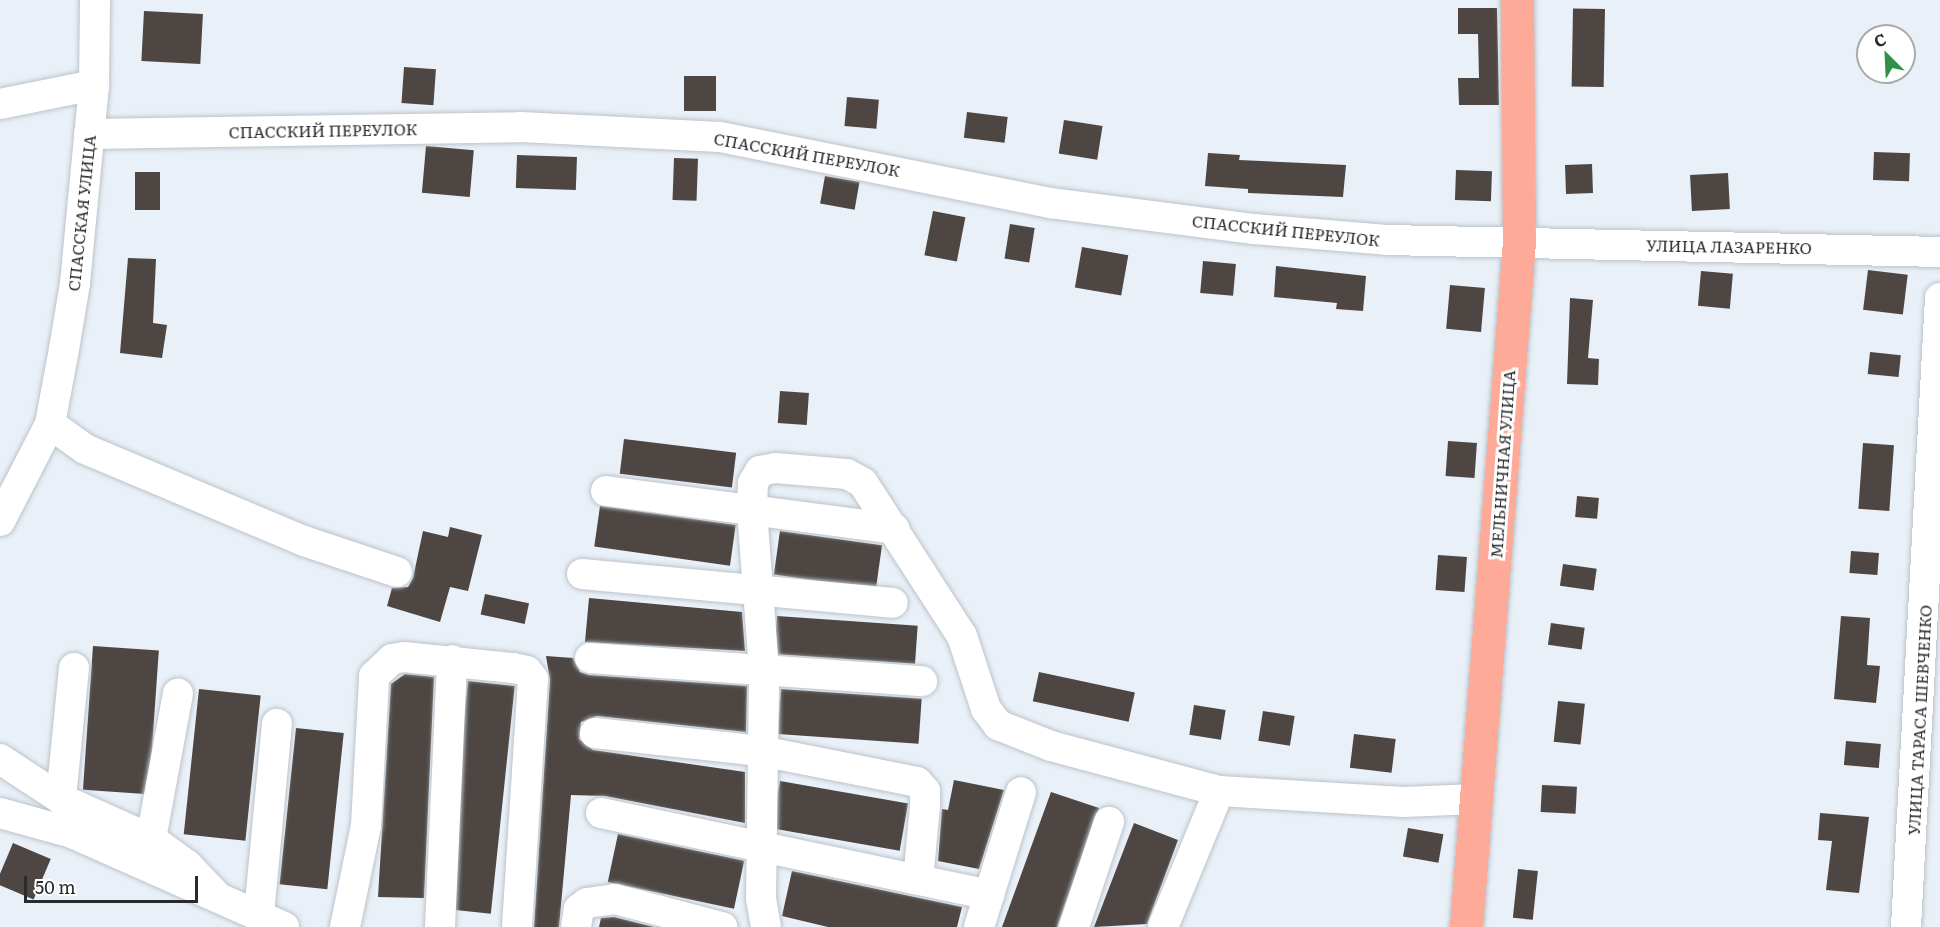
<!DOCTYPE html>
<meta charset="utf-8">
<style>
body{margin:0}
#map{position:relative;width:1940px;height:927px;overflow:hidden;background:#e9f0f8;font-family:Literata,serif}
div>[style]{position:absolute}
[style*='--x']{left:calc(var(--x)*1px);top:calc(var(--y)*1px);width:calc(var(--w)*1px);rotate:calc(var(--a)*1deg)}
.building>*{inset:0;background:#4d4642;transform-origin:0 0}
.roads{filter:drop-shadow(0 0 2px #bcc3ca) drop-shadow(0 0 2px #bcc3ca)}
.minor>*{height:30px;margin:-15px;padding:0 15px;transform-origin:15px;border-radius:15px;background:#fff}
.major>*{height:33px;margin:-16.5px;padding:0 16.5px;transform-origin:16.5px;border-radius:16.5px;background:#feaa98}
span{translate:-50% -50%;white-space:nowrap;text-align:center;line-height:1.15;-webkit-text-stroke:6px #fff;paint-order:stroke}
.street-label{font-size:16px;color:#282a2d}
.north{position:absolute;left:1856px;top:24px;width:60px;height:60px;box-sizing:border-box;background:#fff;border:2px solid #a9aaab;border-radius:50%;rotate:336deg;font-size:16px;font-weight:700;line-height:24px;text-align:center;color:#282a2d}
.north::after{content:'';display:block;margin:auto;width:21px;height:27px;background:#2e9146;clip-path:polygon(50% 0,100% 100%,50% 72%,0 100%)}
.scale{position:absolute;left:24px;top:876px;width:174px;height:27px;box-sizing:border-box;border:3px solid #282a2d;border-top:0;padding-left:8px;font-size:18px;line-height:21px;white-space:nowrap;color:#282a2d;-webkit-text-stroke:4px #fff;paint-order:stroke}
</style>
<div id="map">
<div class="building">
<i style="clip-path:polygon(1458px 8px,1497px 8px,1499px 105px,1459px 105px,1458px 78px,1479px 78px,1478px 34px,1458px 34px)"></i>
<i style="left:1605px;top:9px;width:78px;height:32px;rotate:91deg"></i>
<i style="left:144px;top:11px;width:59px;height:50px;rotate:3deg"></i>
<i style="left:404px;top:67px;width:32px;height:36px;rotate:4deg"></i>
<i style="left:684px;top:76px;width:32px;height:35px"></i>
<i style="left:847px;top:97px;width:32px;height:29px;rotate:5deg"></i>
<i style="left:967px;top:112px;width:41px;height:26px;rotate:7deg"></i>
<i style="left:1064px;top:120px;width:39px;height:34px;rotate:9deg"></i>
<i style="left:426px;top:146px;width:48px;height:47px;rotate:5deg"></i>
<i style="left:1874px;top:152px;width:36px;height:28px;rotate:2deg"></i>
<i style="clip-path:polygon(1208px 153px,1240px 155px,1239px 160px,1346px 165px,1343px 197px,1248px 193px,1248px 189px,1205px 186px)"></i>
<i style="left:517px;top:155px;width:60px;height:33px;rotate:2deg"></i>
<i style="left:674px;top:158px;width:24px;height:42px;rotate:2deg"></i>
<i style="left:1592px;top:164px;width:29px;height:27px;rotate:88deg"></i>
<i style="left:1456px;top:170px;width:36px;height:30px;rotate:2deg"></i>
<i style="left:135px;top:172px;width:25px;height:38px"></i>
<i style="left:1728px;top:173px;width:36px;height:38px;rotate:87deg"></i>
<i style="left:825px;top:176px;width:35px;height:28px;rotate:10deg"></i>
<i style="left:933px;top:211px;width:33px;height:45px;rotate:11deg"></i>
<i style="left:1010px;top:224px;width:25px;height:35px;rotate:9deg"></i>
<i style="left:1082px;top:247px;width:47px;height:41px;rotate:10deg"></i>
<i style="clip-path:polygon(128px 258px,156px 259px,153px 323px,167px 325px,162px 358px,120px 353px)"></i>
<i style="left:1203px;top:261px;width:33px;height:32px;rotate:5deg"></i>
<i style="clip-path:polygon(1276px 266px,1366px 276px,1363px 311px,1336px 309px,1337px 303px,1274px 297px)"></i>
<i style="left:1868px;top:270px;width:40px;height:40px;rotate:7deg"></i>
<i style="left:1701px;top:271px;width:32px;height:35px;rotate:5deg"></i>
<i style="left:1450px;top:285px;width:35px;height:44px;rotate:5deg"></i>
<i style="clip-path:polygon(1570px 298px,1593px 300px,1588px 358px,1599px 359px,1598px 385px,1567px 384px)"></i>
<i style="left:1870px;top:352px;width:31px;height:22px;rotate:6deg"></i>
<i style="left:780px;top:391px;width:29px;height:32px;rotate:4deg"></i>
<i style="left:624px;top:439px;width:113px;height:35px;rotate:7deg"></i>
<i style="left:1448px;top:441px;width:29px;height:35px;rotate:4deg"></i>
<i style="left:1863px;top:443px;width:31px;height:66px;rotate:4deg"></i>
<i style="left:1577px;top:496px;width:22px;height:21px;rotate:5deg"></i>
<i style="left:600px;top:506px;width:137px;height:41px;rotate:8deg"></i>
<i style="clip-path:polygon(450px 527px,482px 535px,468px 591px,450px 587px,440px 622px,387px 606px,392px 588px,408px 587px,413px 578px,423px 531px,448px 537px)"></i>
<i style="left:780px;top:531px;width:103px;height:44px;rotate:8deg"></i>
<i style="left:1851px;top:551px;width:28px;height:22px;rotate:4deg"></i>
<i style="left:1438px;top:555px;width:29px;height:35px;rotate:4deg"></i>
<i style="left:1563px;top:564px;width:34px;height:22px;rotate:8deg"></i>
<i style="left:485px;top:594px;width:45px;height:21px;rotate:12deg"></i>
<i style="clip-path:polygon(589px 598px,742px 612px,745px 651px,585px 642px)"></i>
<i style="left:777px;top:616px;width:141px;height:38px;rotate:4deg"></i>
<i style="clip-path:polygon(1841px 616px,1870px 618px,1867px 665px,1880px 666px,1876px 703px,1834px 699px)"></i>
<i style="left:1551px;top:623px;width:34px;height:22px;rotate:8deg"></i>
<i style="left:93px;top:646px;width:66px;height:144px;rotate:4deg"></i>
<i style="clip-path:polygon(546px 656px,573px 658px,580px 672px,589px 675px,747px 686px,746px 732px,597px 716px,581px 722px,579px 739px,593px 750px,745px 772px,745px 823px,605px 796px,571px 795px,559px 927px,534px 927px,550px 680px)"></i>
<i style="left:1039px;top:672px;width:98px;height:30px;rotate:12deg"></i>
<i style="clip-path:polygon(405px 674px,434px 677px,424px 898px,378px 897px,391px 684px)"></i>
<i style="left:468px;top:681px;width:47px;height:229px;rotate:6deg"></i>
<i style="left:199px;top:689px;width:62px;height:146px;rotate:6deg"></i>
<i style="left:781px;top:689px;width:141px;height:45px;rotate:4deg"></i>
<i style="left:1558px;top:701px;width:27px;height:41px;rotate:6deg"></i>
<i style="left:1194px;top:705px;width:32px;height:30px;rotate:9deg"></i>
<i style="left:1263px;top:711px;width:32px;height:30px;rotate:9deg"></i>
<i style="left:296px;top:728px;width:48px;height:157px;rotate:6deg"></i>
<i style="left:1354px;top:734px;width:42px;height:34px;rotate:7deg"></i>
<i style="left:1846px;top:741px;width:35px;height:24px;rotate:5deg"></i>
<i style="clip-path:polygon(954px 780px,1004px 790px,979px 869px,938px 861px,942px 809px,948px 810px)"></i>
<i style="left:780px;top:781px;width:130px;height:48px;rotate:10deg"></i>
<i style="left:1542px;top:785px;width:35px;height:27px;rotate:3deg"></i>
<i style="clip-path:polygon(1051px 792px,1099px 808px,1057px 927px,1002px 927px)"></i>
<i style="clip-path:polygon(1820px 813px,1869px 817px,1859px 893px,1826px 890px,1832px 841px,1818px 840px)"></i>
<i style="clip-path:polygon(1134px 823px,1178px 840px,1147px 924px,1094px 927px)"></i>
<i style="left:1408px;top:828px;width:36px;height:29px;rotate:10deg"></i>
<i style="left:618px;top:834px;width:129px;height:49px;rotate:12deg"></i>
<i style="left:13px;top:843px;width:41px;height:44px;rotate:23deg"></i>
<i style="left:1518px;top:869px;width:20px;height:49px;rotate:6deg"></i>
<i style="clip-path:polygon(792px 871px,962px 907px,957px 927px,828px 927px,782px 916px)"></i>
<i style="clip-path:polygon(614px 917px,654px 927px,599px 927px,601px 918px)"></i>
</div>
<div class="roads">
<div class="minor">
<i style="--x:0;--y:104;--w:96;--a:-11.4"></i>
<i style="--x:89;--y:134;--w:432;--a:-0.9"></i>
<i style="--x:521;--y:127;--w:199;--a:2.9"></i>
<i style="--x:720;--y:137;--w:337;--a:11.3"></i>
<i style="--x:1050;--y:203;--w:206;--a:7.3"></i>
<i style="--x:1254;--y:229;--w:133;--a:4.7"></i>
<i style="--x:1387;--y:240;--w:553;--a:1.24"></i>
<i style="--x:50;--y:424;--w:43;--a:35.5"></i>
<i style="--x:85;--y:449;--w:238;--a:22.8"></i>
<i style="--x:304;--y:541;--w:98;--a:18.4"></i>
<i style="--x:606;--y:491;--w:291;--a:7.5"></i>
<i style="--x:0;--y:521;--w:109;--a:-62.7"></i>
<i style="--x:50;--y:424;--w:76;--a:-79.4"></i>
<i style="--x:64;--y:349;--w:67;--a:-80.5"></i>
<i style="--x:75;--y:283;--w:199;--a:-84.5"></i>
<i style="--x:94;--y:85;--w:85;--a:-89.3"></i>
<i style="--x:582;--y:574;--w:312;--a:5.3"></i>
<i style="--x:590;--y:658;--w:333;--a:4"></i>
<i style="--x:74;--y:668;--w:132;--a:95.7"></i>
<i style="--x:61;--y:799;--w:98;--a:24"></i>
<i style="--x:151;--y:839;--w:44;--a:35.8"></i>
<i style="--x:187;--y:865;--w:39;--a:46"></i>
<i style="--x:595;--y:733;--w:167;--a:6.2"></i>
<i style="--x:761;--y:751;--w:159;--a:11.2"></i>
<i style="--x:917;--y:782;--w:12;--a:48"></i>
<i style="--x:925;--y:791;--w:15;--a:90"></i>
<i style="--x:925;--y:806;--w:74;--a:95.4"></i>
<i style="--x:0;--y:759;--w:73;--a:33.3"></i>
<i style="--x:0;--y:813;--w:75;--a:15.5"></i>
<i style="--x:72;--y:833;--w:232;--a:23.9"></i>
<i style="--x:601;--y:813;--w:397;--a:11.9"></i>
<i style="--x:151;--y:839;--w:148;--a:-79.5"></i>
<i style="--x:259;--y:914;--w:191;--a:-84.6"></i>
<i style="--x:345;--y:927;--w:103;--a:-78.3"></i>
<i style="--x:366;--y:826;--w:150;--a:-86.9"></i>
<i style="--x:374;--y:676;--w:25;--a:-43"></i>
<i style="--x:392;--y:659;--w:12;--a:-9"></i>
<i style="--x:404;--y:657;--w:110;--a:5.8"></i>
<i style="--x:513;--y:668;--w:14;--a:12"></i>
<i style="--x:527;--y:671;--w:10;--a:53"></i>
<i style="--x:533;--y:679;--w:249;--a:93.7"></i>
<i style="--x:440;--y:927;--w:267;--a:-87.4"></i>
<i style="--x:576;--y:927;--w:18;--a:-81"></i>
<i style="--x:579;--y:909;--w:10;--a:-37"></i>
<i style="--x:587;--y:903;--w:28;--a:-8"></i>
<i style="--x:615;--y:899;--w:111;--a:14.7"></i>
<i style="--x:766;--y:927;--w:29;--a:-100"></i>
<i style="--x:761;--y:898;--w:228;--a:-89.2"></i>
<i style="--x:764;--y:670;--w:159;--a:-94.3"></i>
<i style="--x:752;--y:511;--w:28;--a:-88"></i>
<i style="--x:753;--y:483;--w:14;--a:-60"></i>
<i style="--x:760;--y:471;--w:15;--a:-11"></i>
<i style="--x:775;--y:468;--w:72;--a:4.8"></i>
<i style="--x:847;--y:474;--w:18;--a:29"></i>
<i style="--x:863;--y:483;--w:182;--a:57.1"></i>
<i style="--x:962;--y:636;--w:77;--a:71.8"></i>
<i style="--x:986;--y:709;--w:20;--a:53"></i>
<i style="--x:998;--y:725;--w:57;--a:21.6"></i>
<i style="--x:1051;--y:746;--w:174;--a:15"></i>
<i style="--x:1219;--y:791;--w:185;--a:3.4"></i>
<i style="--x:1404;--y:802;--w:72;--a:-2.4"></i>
<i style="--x:979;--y:927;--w:141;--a:-72.7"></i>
<i style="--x:1074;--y:927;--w:111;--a:-71.6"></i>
<i style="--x:1163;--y:927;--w:147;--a:-67.6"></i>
<i style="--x:1906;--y:927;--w:630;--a:-86.91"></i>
</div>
<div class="major">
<i style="--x:1466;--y:927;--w:688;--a:-85.58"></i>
<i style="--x:1519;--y:241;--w:241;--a:-90.5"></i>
</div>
</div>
<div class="street-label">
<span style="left:323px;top:130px;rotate:-1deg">СПАССКИЙ ПЕРЕУЛОК</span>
<span style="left:807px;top:154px;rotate:10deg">СПАССКИЙ ПЕРЕУЛОК</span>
<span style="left:81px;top:213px;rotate:-84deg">СПАССКАЯ УЛИЦА</span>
<span style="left:1286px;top:230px;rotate:6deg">СПАССКИЙ ПЕРЕУЛОК</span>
<span style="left:1729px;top:246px;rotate:1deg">УЛИЦА ЛАЗАРЕНКО</span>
<span style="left:1502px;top:464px;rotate:-86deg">МЕЛЬНИЧНАЯ УЛИЦА</span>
<span style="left:1919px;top:720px;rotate:-87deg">УЛИЦА ТАРАСА ШЕВЧЕНКО</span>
</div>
<div class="north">С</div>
<div class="scale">50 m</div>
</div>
